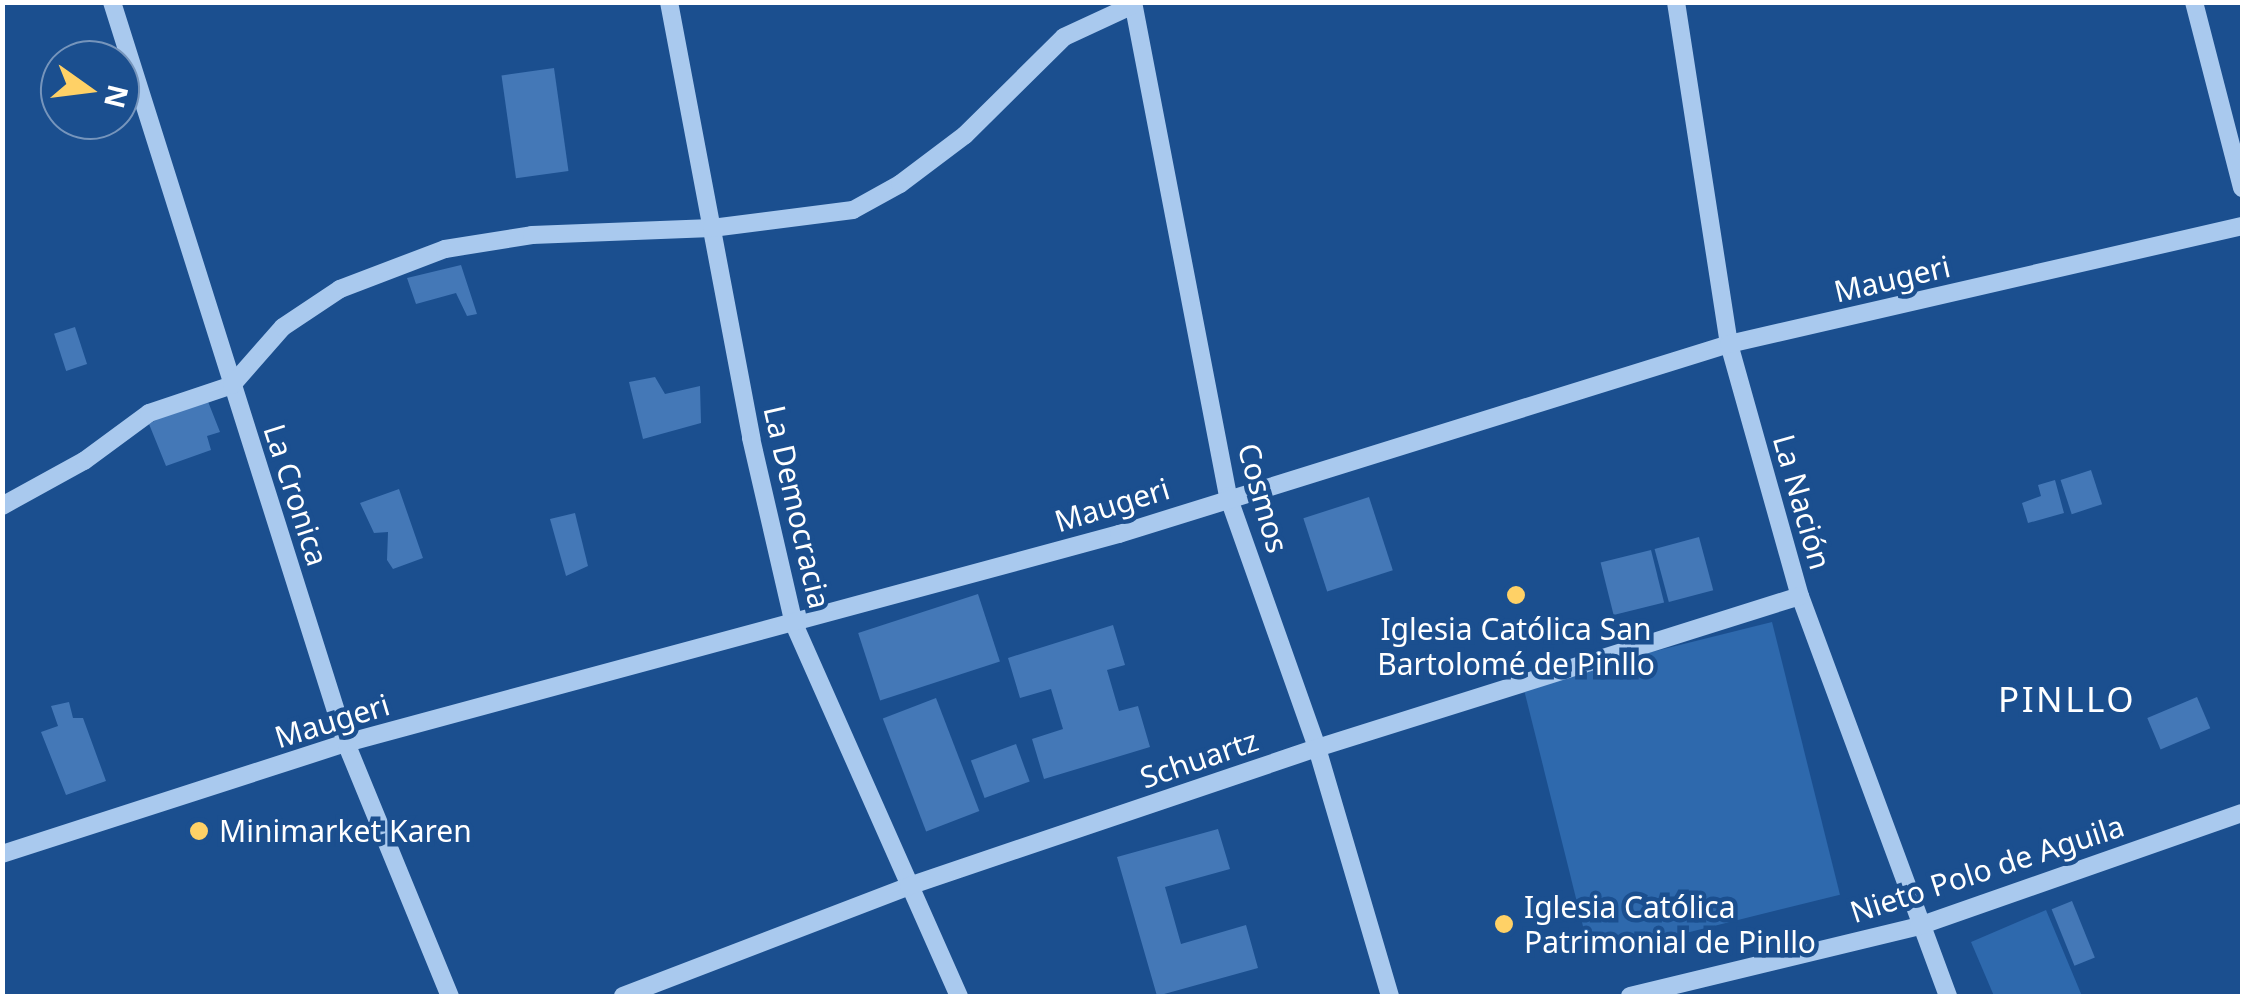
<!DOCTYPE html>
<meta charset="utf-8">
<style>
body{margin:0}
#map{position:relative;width:2245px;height:999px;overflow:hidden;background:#1b4f8f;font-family:"Noto Sans",sans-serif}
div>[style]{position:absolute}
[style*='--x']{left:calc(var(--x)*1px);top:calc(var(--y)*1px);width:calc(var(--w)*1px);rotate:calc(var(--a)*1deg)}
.green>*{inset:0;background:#2e69ad;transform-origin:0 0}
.building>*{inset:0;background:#4478b7;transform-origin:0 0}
.minor>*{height:18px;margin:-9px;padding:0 9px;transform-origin:9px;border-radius:9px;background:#a9c9ee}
.dots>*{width:28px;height:28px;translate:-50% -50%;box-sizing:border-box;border:5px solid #1b4f8f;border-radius:50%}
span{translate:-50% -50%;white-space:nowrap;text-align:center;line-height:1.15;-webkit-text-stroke:9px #1b4f8f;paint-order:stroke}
.street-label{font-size:30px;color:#fff}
.poi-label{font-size:30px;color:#fff}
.left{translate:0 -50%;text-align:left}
.quarter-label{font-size:35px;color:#fff;letter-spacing:2.5px}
.frame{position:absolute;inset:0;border:5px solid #fff;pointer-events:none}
.north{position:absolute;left:40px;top:40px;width:100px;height:100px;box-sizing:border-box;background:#1b4f8f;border:2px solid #7695bc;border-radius:50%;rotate:104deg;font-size:28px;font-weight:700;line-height:40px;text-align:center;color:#fff}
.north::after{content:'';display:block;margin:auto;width:35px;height:45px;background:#ffd166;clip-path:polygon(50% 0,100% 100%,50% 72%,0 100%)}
</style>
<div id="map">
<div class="green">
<i style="left:1772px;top:622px;width:281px;height:257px;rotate:76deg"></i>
<i style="clip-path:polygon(2046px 910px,2082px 996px,1994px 996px,1971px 942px)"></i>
</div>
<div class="building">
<i style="left:554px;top:68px;width:104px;height:53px;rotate:82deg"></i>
<i style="clip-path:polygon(461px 265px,477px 314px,467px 316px,456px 293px,416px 304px,407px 278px)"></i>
<i style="left:75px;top:327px;width:39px;height:22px;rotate:72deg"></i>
<i style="clip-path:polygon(655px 377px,665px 394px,700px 386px,701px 423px,643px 439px,629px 382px)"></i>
<i style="clip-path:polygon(207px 399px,220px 432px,207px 436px,211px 450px,166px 466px,149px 424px,169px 412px)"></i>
<i style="left:2091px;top:470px;width:36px;height:32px;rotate:72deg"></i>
<i style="clip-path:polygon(2055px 480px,2064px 513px,2028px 523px,2022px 503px,2041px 496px,2038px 485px)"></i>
<i style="clip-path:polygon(399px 489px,423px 558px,393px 569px,387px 560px,388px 532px,374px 533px,360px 503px)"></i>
<i style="left:1369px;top:497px;width:77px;height:69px;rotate:72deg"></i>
<i style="clip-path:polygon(575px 513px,588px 566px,566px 576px,550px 519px)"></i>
<i style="left:1699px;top:537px;width:55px;height:46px;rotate:75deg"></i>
<i style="left:1651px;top:550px;width:54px;height:52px;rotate:76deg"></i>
<i style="left:978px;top:594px;width:71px;height:126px;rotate:72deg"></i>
<i style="clip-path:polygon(1113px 625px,1125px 665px,1107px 670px,1119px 711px,1138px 706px,1150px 747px,1044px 779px,1032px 739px,1063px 729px,1051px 689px,1020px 698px,1008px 658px)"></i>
<i style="left:2197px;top:697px;width:34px;height:54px;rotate:67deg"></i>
<i style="left:936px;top:698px;width:121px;height:57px;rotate:69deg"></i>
<i style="clip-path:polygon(69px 702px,73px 718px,83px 718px,106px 781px,66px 795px,41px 732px,58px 726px,51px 706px)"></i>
<i style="left:1016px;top:744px;width:40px;height:48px;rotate:70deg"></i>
<i style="clip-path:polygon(1218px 829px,1230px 869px,1165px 887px,1181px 944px,1246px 925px,1258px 968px,1157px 996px,1117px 857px)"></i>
<i style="left:2072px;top:901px;width:61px;height:22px;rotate:68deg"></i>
</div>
<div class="minor">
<i style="--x:112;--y:2;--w:777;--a:72.47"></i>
<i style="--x:346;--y:743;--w:274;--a:67.7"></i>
<i style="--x:669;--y:2;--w:444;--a:79.3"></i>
<i style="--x:751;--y:438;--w:191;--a:77"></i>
<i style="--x:794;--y:624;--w:407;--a:66.1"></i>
<i style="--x:1133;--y:2;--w:503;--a:79.11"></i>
<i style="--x:1228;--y:496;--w:267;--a:70.5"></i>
<i style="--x:1317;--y:748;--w:259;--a:73.6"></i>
<i style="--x:1676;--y:2;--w:346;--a:81.2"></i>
<i style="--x:1729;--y:344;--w:262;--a:74.3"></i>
<i style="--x:1800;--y:596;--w:427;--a:69.7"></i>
<i style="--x:2194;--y:2;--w:192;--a:75.5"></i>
<i style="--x:2;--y:506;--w:94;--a:-28.8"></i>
<i style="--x:84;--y:461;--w:81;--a:-36.4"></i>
<i style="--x:149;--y:413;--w:88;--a:-18.6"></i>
<i style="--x:232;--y:385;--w:77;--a:-48.7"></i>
<i style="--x:283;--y:327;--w:69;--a:-33.7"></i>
<i style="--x:340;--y:289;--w:112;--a:-20.9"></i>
<i style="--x:445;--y:249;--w:88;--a:-9.1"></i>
<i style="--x:532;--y:235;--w:180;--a:-2.2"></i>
<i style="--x:712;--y:228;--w:142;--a:-7.3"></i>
<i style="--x:853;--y:210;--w:54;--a:-29"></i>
<i style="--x:900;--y:184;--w:81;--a:-37"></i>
<i style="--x:965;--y:135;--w:139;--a:-44.7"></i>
<i style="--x:1064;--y:37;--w:76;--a:-24.9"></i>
<i style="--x:2;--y:854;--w:361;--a:-17.9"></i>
<i style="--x:346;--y:743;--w:801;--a:-15.13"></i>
<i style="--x:1119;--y:534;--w:639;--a:-17.3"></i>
<i style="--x:1729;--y:344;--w:526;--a:-12.95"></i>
<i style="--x:623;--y:996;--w:306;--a:-21"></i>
<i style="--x:909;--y:886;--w:431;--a:-18.7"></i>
<i style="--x:1317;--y:748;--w:506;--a:-17.47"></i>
<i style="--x:1630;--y:996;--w:297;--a:-13.6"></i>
<i style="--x:1919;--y:926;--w:342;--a:-19.3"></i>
</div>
<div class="dots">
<i style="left:1516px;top:595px;background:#ffd166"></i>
<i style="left:199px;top:831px;background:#ffd166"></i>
<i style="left:1504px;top:924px;background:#ffd166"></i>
</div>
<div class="street-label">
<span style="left:1892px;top:279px;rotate:-13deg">Maugeri</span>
<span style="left:296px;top:495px;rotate:72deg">La Cronica</span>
<span style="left:1263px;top:498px;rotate:74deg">Cosmos</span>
<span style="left:1802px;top:502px;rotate:74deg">La Nación</span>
<span style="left:1112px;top:505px;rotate:-17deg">Maugeri</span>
<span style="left:797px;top:507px;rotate:77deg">La Democracia</span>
<span style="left:332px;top:721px;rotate:-17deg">Maugeri</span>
<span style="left:1199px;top:759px;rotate:-19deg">Schuartz</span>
<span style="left:1987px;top:869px;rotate:-18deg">Nieto Polo de Aguila</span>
</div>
<div class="poi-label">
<span style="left:1516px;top:646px">Iglesia Católica San<br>Bartolomé de Pinllo</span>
<span class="left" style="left:219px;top:831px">Minimarket Karen</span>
<span class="left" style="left:1524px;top:924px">Iglesia Católica<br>Patrimonial de Pinllo</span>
</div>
<div class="quarter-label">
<span style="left:2067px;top:699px">PINLLO</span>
</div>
<div class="frame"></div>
<div class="north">N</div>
</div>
